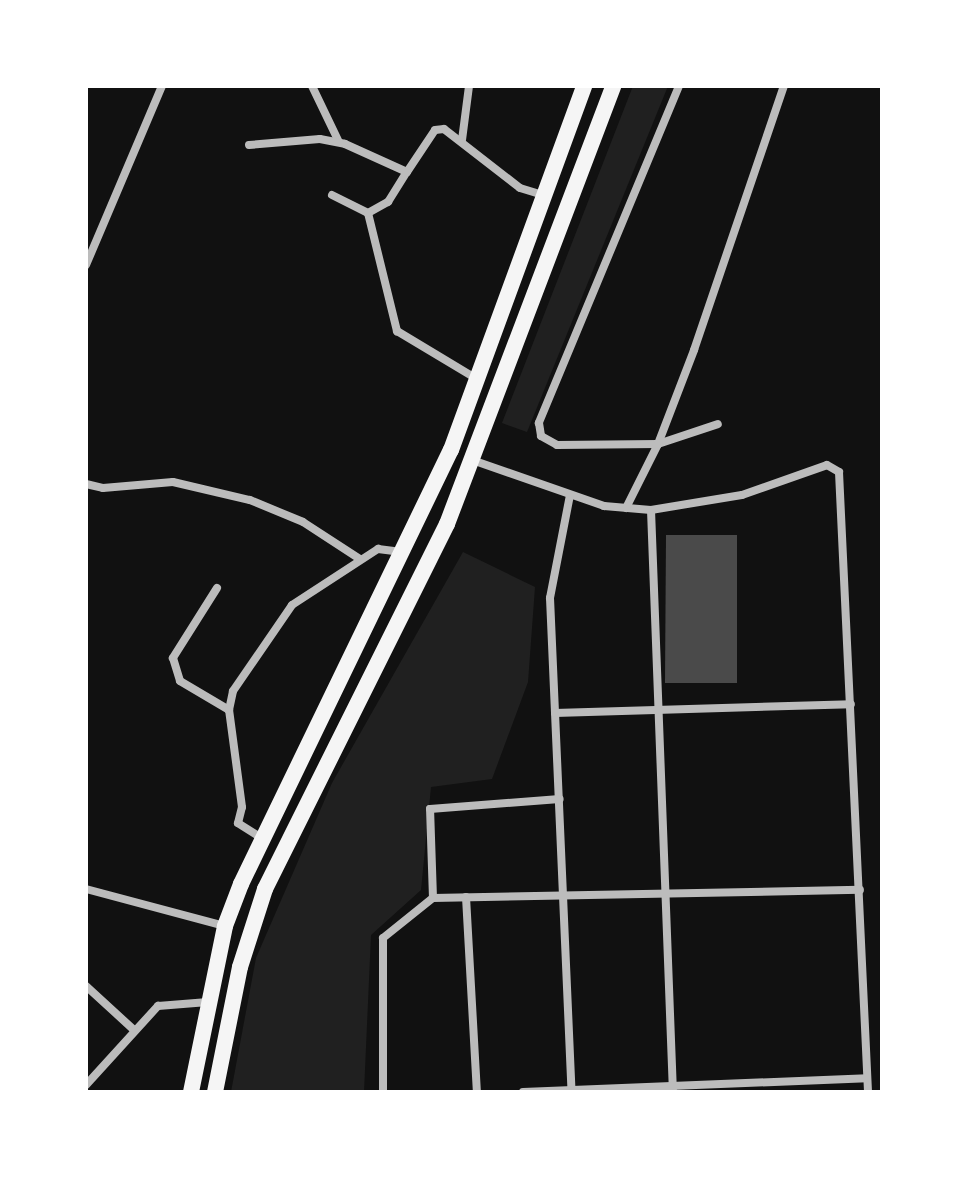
<!DOCTYPE html>
<style>
body{margin:0}
#map{position:relative;width:968px;height:1178px;overflow:hidden;background:#111;font-family:"Sofia Sans Condensed",sans-serif}
div>[style]{position:absolute}
[style*='--x']{left:calc(var(--x)*1px);top:calc(var(--y)*1px);width:calc(var(--w)*1px);rotate:calc(var(--a)*1deg)}
.green>*{inset:0;background:#202020}
.building>*{inset:0;background:#4a4a4a}
.minor>*{height:8px;margin:-4px;padding:0 4px;transform-origin:4px;border-radius:4px;background:#bcbcbc}
.primary>*{height:16px;margin:-8px;padding:0 8px;transform-origin:8px;border-radius:8px;background:#f5f5f5}
span{translate:-50% -50%;white-space:nowrap;text-align:center;line-height:1.15;-webkit-text-stroke:6px #fff;paint-order:stroke}
.frame{position:absolute;inset:0;border:88px solid #fff;pointer-events:none}
</style>
<div id="map">
<div class="green">
<i style="clip-path:polygon(633px 86px,668px 86px,527px 432px,502px 423px)"></i>
<i style="clip-path:polygon(463px 552px,535px 587px,528px 682px,492px 779px,431px 787px,421px 890px,371px 935px,364px 1092px,231px 1092px,256px 958px,332px 783px)"></i>
</div>
<div class="building">
<i style="clip-path:polygon(666px 535px,737px 535px,737px 683px,665px 683px)"></i>
</div>
<div class="minor">
<i style="--x:312;--y:86;--w:62;--a:64.3"></i>
<i style="--x:679;--y:86;--w:365;--a:112.6"></i>
<i style="--x:539;--y:423;--w:13;--a:81"></i>
<i style="--x:541;--y:436;--w:18;--a:29"></i>
<i style="--x:557;--y:445;--w:101;--a:-0.6"></i>
<i style="--x:658;--y:444;--w:63;--a:-18.4"></i>
<i style="--x:462;--y:140;--w:54;--a:-82.6"></i>
<i style="--x:249;--y:145;--w:71;--a:-4.8"></i>
<i style="--x:320;--y:139;--w:25;--a:11"></i>
<i style="--x:345;--y:144;--w:68;--a:24.3"></i>
<i style="--x:407;--y:172;--w:50;--a:-56.3"></i>
<i style="--x:435;--y:130;--w:9;--a:-6"></i>
<i style="--x:444;--y:129;--w:96;--a:37.8"></i>
<i style="--x:520;--y:188;--w:24;--a:17"></i>
<i style="--x:332;--y:195;--w:40;--a:26.6"></i>
<i style="--x:368;--y:213;--w:122;--a:76.2"></i>
<i style="--x:397;--y:331;--w:93;--a:31"></i>
<i style="--x:368;--y:213;--w:23;--a:-29"></i>
<i style="--x:388;--y:202;--w:36;--a:-58"></i>
<i style="--x:86;--y:265;--w:194;--a:-67"></i>
<i style="--x:472;--y:460;--w:140;--a:19.2"></i>
<i style="--x:604;--y:506;--w:47;--a:4.9"></i>
<i style="--x:651;--y:510;--w:92;--a:-9.4"></i>
<i style="--x:742;--y:495;--w:90;--a:-19.4"></i>
<i style="--x:827;--y:465;--w:14;--a:30"></i>
<i style="--x:839;--y:472;--w:621;--a:87.32"></i>
<i style="--x:86;--y:484;--w:17;--a:13"></i>
<i style="--x:103;--y:488;--w:70;--a:-4.9"></i>
<i style="--x:173;--y:482;--w:79;--a:13.2"></i>
<i style="--x:250;--y:500;--w:57;--a:22.5"></i>
<i style="--x:303;--y:522;--w:68;--a:33"></i>
<i style="--x:570;--y:495;--w:105;--a:101"></i>
<i style="--x:550;--y:598;--w:494;--a:87.5"></i>
<i style="--x:626;--y:508;--w:72;--a:-63.4"></i>
<i style="--x:658;--y:444;--w:101;--a:-69"></i>
<i style="--x:694;--y:350;--w:279;--a:-71.2"></i>
<i style="--x:651;--y:510;--w:582;--a:87.84"></i>
<i style="--x:217;--y:588;--w:83;--a:122.2"></i>
<i style="--x:173;--y:658;--w:24;--a:73"></i>
<i style="--x:180;--y:681;--w:57;--a:30.6"></i>
<i style="--x:555;--y:713;--w:296;--a:-1.7"></i>
<i style="--x:260;--y:837;--w:26;--a:-148"></i>
<i style="--x:238;--y:823;--w:16;--a:-76"></i>
<i style="--x:242;--y:807;--w:98;--a:-97.6"></i>
<i style="--x:229;--y:710;--w:19;--a:-78"></i>
<i style="--x:233;--y:691;--w:104;--a:-55.5"></i>
<i style="--x:292;--y:605;--w:103;--a:-33.1"></i>
<i style="--x:378;--y:549;--w:24;--a:7"></i>
<i style="--x:86;--y:889;--w:144;--a:14.9"></i>
<i style="--x:466;--y:897;--w:195;--a:86.8"></i>
<i style="--x:433;--y:898;--w:89;--a:-91.9"></i>
<i style="--x:430;--y:809;--w:130;--a:-4.4"></i>
<i style="--x:86;--y:986;--w:64;--a:42.5"></i>
<i style="--x:86;--y:1085;--w:107;--a:-47.7"></i>
<i style="--x:158;--y:1006;--w:50;--a:-4.6"></i>
<i style="--x:383;--y:1092;--w:154;--a:-90"></i>
<i style="--x:383;--y:938;--w:64;--a:-38.7"></i>
<i style="--x:433;--y:898;--w:427;--a:-1.1"></i>
<i style="--x:523;--y:1092;--w:344;--a:-2.3"></i>
</div>
<div class="primary">
<i style="--x:191;--y:1092;--w:169;--a:-78.4"></i>
<i style="--x:225;--y:926;--w:45;--a:-69.1"></i>
<i style="--x:241;--y:884;--w:482;--a:-64.2"></i>
<i style="--x:451;--y:450;--w:388;--a:-69.9"></i>
<i style="--x:215;--y:1092;--w:127;--a:-78.7"></i>
<i style="--x:240;--y:967;--w:82;--a:-72.2"></i>
<i style="--x:265;--y:889;--w:408;--a:-63.5"></i>
<i style="--x:447;--y:524;--w:468;--a:-69.2"></i>
</div>
<div class="frame"></div>
</div>
